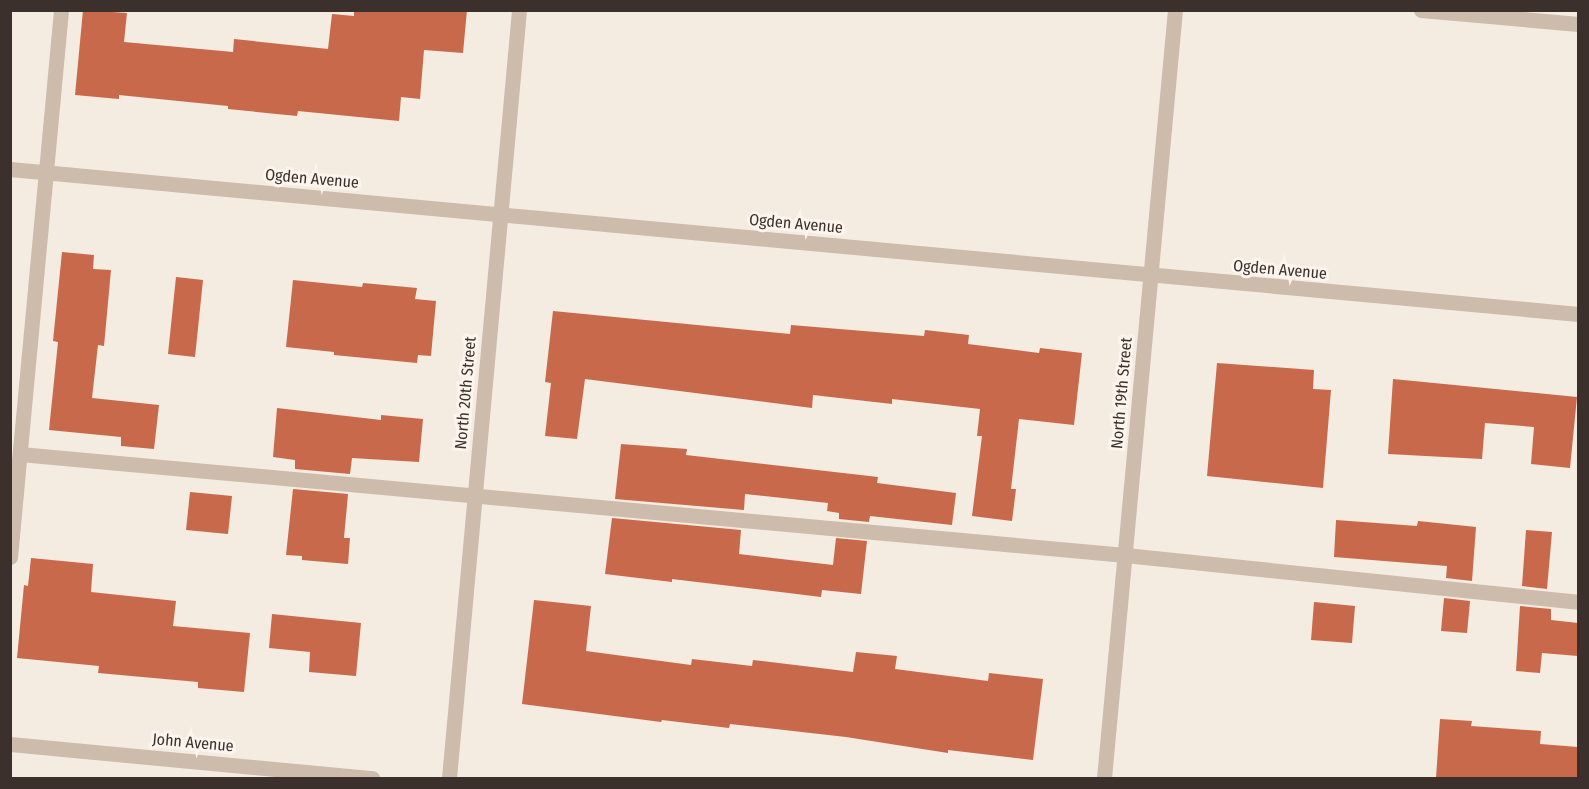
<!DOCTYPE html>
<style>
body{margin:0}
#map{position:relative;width:1589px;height:789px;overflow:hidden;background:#f4ebe1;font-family:"Fira Sans Condensed",sans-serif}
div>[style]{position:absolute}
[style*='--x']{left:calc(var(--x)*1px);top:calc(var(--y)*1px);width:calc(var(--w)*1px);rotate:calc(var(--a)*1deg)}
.building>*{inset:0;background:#c8694b}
.minor>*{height:15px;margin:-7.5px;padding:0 7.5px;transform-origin:7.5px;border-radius:7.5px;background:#cdbbac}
span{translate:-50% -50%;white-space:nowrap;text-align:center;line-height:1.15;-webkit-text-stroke:6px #fbf5ee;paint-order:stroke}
.street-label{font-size:16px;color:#3b302b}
.frame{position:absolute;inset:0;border:12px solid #3b302b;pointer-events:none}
</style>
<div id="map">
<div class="building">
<i style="clip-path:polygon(83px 10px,127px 13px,124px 42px,233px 52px,234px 39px,328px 49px,332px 14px,354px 16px,354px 10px,467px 10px,463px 53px,424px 50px,420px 99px,401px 97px,399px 121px,298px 111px,297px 116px,228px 109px,228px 106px,119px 95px,119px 99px,75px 95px)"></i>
<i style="clip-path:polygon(62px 252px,94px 255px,93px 269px,111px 270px,104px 346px,98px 345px,92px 398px,159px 405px,154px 449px,121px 446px,121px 437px,49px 430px,58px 342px,53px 341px)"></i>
<i style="clip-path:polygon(176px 277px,203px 280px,195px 357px,168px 354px)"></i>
<i style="clip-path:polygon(293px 280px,362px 287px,363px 283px,417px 288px,415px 299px,436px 301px,431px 356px,418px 355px,417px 363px,334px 355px,334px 352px,286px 347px)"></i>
<i style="clip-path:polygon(553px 311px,790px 334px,791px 325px,924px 336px,925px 330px,969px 335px,968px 344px,1039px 353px,1040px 348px,1082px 353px,1074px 425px,1019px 419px,1011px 489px,1016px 489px,1012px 521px,972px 516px,982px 436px,977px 436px,980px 409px,892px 399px,892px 404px,813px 395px,812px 408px,585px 379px,577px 439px,545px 436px,551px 383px,545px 382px)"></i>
<i style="clip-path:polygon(1217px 363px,1314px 370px,1313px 389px,1331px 390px,1323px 488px,1207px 476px)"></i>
<i style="clip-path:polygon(1393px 379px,1577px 397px,1570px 468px,1531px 464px,1534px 427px,1485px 423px,1482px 459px,1388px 454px)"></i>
<i style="clip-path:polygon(277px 408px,381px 420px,381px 415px,423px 419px,419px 462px,352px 458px,350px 474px,295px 469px,295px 460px,273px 457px)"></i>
<i style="clip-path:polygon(621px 444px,687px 449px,686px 455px,878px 477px,877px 483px,956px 493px,952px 525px,870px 516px,869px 522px,839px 519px,839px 513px,827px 511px,828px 503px,745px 494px,744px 510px,615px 499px)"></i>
<i style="clip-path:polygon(293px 489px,348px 494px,344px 538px,350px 538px,348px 564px,302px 560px,302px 556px,286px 555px)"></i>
<i style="clip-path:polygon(190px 492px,232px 496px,228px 534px,186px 530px)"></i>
<i style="clip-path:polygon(612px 518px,741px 530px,739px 554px,833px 565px,836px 538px,867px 541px,861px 594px,822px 590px,821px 597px,672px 579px,672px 582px,605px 574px)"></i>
<i style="clip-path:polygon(1336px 520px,1417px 526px,1418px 521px,1476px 527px,1472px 581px,1446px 578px,1447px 566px,1334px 557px)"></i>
<i style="clip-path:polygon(1526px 530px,1552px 532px,1547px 589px,1522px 586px)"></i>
<i style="clip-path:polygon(31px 558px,93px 564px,91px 592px,176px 601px,173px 626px,250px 633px,244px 692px,198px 688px,198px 682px,98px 673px,99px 666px,17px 658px,24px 585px,28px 586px)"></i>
<i style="clip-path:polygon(1444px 598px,1470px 601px,1467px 633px,1441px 631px)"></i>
<i style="clip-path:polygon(534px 600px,591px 606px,586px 651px,691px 665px,692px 659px,752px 666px,753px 660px,853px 672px,856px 652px,897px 656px,895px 669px,988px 681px,989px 673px,1043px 679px,1033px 760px,948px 750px,948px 753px,846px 737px,730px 724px,729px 728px,662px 720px,661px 722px,522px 704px)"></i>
<i style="clip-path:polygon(1314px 602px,1355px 606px,1352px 643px,1311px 640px)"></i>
<i style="clip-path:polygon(1520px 606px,1551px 609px,1551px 620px,1578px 623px,1578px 656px,1542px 653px,1540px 673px,1516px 671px)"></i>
<i style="clip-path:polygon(272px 614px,361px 623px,356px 676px,309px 672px,310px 652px,269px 648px)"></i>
<i style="clip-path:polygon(1440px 719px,1472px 721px,1471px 726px,1541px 731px,1540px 744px,1578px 747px,1578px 778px,1436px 778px)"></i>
</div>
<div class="minor">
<i style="--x:1421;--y:10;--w:158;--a:5.1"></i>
<i style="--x:10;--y:169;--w:1575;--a:5.28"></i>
<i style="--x:20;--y:454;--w:1110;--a:5.22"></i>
<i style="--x:1125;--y:555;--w:455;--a:5.9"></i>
<i style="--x:10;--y:557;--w:549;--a:-84.67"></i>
<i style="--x:10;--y:744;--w:364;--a:5.4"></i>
<i style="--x:449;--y:778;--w:771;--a:-84.79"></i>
<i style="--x:1104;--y:778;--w:771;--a:-84.72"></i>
</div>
<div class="street-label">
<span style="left:312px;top:179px;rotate:5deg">Ogden Avenue</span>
<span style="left:796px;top:224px;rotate:5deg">Ogden Avenue</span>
<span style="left:1280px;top:270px;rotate:5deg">Ogden Avenue</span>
<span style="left:466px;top:393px;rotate:-85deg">North 20th Street</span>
<span style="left:1122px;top:393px;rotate:-85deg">North 19th Street</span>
<span style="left:193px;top:743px;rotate:5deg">John Avenue</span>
</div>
<div class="frame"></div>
</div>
